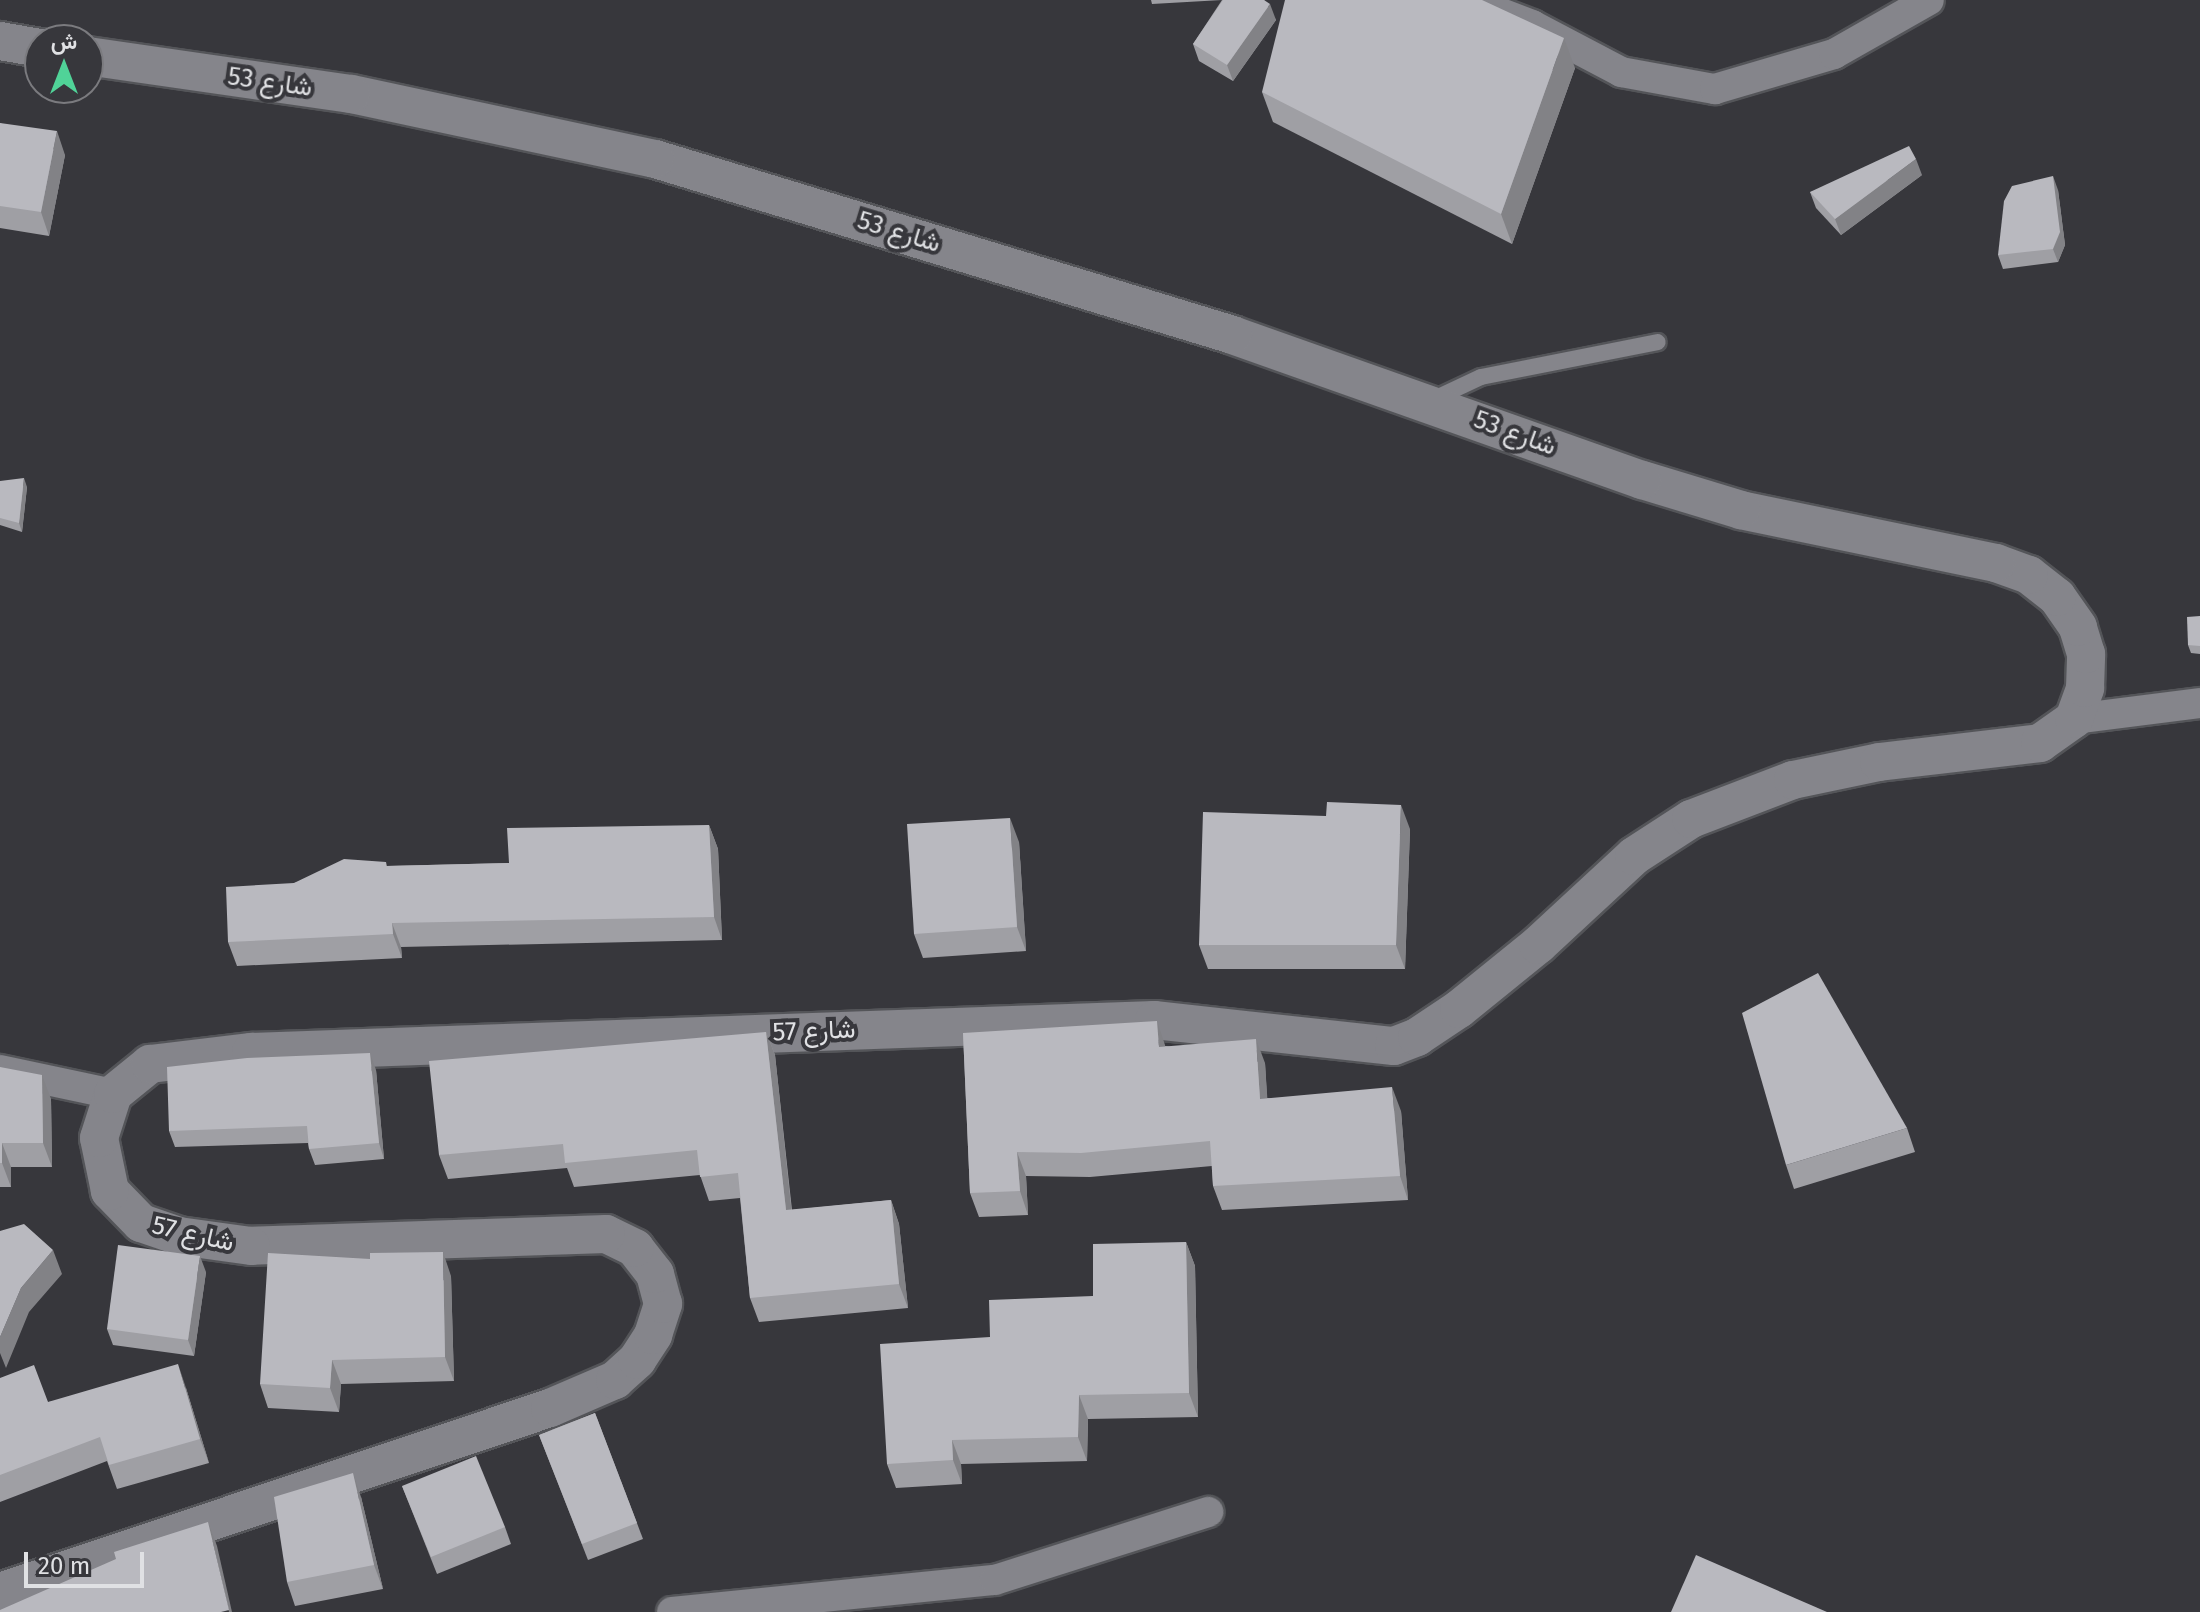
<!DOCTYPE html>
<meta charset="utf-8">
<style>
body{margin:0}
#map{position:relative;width:2200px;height:1612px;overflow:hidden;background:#37373c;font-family:"Fira Sans",Vazirmatn,sans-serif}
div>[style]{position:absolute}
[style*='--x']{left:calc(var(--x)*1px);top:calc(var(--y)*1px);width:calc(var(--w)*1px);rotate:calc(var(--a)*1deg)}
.roads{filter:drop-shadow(2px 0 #545559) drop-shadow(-2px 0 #545559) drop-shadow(0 2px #545559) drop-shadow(0 -2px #545559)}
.service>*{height:16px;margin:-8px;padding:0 8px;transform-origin:8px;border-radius:8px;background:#85858b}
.minor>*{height:30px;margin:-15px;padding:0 15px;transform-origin:15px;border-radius:15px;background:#85858b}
.tertiary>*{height:38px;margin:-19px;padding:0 19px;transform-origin:19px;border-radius:19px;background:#85858b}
.wall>*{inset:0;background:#9f9fa4}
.shaded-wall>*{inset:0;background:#828286}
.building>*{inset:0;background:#b9b9bf}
span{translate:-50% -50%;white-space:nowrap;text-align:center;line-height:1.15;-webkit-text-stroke:8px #37373c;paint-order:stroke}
.street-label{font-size:26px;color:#e0e1e4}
.north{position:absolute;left:24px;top:24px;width:80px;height:80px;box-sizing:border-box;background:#37373c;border:2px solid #7b7b7f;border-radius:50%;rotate:0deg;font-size:22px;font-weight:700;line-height:32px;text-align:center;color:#e0e1e4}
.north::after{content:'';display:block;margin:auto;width:28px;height:36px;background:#50d398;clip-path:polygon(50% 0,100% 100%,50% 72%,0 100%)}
.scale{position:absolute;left:24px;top:1552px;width:120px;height:36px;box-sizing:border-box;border:4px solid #e0e1e4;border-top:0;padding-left:10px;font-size:24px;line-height:28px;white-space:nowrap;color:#e0e1e4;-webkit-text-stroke:6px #37373c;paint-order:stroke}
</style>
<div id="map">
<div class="roads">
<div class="service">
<i style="--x:1432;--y:400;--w:54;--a:-25.1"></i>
<i style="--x:1481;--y:377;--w:180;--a:-11.2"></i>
</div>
<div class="minor">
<i style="--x:1467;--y:0;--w:70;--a:21"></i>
<i style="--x:1532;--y:25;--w:101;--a:27.8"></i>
<i style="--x:1621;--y:72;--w:96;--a:10.3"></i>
<i style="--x:1715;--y:89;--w:124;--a:-16.4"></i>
<i style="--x:1834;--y:54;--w:109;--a:-29.6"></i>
<i style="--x:2074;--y:719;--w:127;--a:-7.2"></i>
<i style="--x:0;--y:1070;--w:116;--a:12"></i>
<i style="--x:672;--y:1612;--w:325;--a:-5.7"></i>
<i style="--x:995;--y:1580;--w:224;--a:-17.7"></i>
</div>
<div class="tertiary">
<i style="--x:0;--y:41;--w:41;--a:9.9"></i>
<i style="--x:0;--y:1592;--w:580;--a:-18.5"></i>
<i style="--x:550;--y:1408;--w:71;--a:-23.3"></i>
<i style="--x:615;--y:1380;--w:30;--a:-42"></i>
<i style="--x:637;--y:1360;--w:30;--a:-57"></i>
<i style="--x:653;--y:1335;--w:33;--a:-72"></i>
<i style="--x:663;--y:1304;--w:31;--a:-105"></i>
<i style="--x:655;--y:1274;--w:33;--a:-128"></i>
<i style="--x:635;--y:1248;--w:32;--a:-154"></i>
<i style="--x:606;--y:1234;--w:355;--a:178.1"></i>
<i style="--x:251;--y:1246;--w:73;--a:-172.1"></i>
<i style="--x:179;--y:1236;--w:40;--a:-161.1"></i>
<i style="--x:141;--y:1223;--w:45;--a:-134.1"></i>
<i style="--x:110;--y:1191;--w:54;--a:-101.7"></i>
<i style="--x:99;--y:1138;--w:46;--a:-72.3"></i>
<i style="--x:113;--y:1094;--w:48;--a:-39"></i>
<i style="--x:150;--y:1064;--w:102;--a:-6.8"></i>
<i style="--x:251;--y:1052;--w:904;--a:-2.03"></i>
<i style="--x:1154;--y:1020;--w:241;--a:6.2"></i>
<i style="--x:1394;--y:1046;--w:25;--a:-21"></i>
<i style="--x:1417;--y:1037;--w:50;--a:-33.7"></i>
<i style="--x:1459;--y:1009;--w:102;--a:-39"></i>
<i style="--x:1538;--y:945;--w:131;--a:-42.8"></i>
<i style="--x:1634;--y:856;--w:68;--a:-33"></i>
<i style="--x:1691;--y:819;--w:109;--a:-20.9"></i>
<i style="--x:1793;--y:780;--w:88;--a:-11.8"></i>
<i style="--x:1879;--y:762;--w:162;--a:-6.7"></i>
<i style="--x:2040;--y:743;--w:42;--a:-35.2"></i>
<i style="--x:2074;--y:719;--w:33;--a:-70"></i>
<i style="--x:2085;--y:688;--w:34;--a:-88"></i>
<i style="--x:2086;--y:654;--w:28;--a:-107"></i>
<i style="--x:2078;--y:627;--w:37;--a:-125"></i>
<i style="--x:2057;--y:597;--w:36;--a:-142"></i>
<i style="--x:2029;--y:575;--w:35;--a:-160"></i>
<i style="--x:1996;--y:563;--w:260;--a:-168.3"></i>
<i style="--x:1741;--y:510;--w:103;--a:-163.1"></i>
<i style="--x:1642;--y:480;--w:434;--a:-160.5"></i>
<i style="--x:1233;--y:335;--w:604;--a:-163.06"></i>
<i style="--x:655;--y:159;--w:311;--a:-167.9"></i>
<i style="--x:351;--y:94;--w:266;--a:-171.8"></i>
</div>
</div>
<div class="wall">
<i style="clip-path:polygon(1151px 0,1264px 0,1276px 20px,1233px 81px,1199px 61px,1193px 44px,1222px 0,1152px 4px)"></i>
<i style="clip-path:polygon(1575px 68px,1512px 244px,1273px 122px,1262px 92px)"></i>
<i style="clip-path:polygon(0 123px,65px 155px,49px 236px,0 228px)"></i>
<i style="clip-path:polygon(1922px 175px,1841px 235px,1816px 208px,1810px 192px)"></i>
<i style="clip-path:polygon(2058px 190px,2065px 245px,2058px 262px,2003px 269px,1998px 255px)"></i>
<i style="clip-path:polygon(0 481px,27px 487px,22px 532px,0 525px)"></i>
<i style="clip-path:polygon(2200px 616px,2200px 654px,2191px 653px,2188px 645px)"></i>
<i style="clip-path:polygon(709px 825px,718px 849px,722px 940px,401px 947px,402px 958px,237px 966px,228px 942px,294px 883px,386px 862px,387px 866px,509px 863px)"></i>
<i style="clip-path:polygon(1410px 829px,1405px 969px,1208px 969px,1199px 945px)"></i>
<i style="clip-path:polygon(1019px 842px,1026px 951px,923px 958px,914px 934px)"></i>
<i style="clip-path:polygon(766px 1032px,775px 1055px,792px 1210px,891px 1200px,899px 1224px,908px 1308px,759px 1322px,750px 1298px,740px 1198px,709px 1201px,700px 1175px,574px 1187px,567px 1168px,448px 1179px,439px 1155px)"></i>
<i style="clip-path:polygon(963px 1033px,1166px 1046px,1265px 1063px,1267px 1098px,1401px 1111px,1408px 1200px,1222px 1210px,1213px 1186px,1212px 1166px,1090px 1177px,1026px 1176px,1028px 1215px,979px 1217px,970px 1193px)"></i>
<i style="clip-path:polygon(0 1067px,51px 1099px,52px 1167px,11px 1167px,11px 1187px,0 1187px)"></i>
<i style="clip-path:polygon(376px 1070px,384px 1159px,315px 1165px,309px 1149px,308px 1143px,175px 1147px,169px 1131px)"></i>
<i style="clip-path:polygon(1907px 1128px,1915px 1152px,1794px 1189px,1786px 1165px)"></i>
<i style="clip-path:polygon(1186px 1242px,1195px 1266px,1198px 1417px,1088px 1419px,1087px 1461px,961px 1464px,962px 1484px,896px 1488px,887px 1464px,990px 1337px,1093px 1296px)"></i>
<i style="clip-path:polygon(206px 1272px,194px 1356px,113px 1345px,107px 1329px)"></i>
<i style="clip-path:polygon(451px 1276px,454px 1381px,341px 1384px,339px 1412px,268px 1408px,260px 1384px)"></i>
<i style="clip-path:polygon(0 1378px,48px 1402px,186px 1388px,209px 1463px,117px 1489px,107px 1461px,0 1502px)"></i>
<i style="clip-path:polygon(595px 1413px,643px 1539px,588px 1560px,539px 1435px)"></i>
<i style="clip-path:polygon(402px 1486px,505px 1527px,511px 1544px,437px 1574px)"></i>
<i style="clip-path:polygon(361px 1497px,383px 1589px,295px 1606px,287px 1582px)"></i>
</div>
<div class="shaded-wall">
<i style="clip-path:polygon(1270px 4px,1276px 20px,1233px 81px,1227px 65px)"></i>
<i style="clip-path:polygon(1564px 38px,1575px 68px,1512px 244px,1501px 214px)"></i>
<i style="clip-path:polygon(57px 131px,65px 155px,49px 236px,41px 212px)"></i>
<i style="clip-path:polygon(1916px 159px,1922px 175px,1841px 235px,1835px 219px)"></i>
<i style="clip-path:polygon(2053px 176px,2058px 190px,2065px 245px,2058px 262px,2053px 249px)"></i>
<i style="clip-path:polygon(24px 478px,27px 487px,22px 532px,19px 523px)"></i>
<i style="clip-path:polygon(1401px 805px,1410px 829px,1405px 969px,1396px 945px)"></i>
<i style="clip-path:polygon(1010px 818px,1019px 842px,1026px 951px,1017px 927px)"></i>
<i style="clip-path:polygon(709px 825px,718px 849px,722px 940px,714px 917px)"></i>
<i style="clip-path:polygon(392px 923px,401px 947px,402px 958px,393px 934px)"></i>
<i style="clip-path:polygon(1157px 1021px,1165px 1045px,1168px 1071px,1159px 1047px)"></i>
<i style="clip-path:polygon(766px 1032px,775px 1055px,794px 1234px,786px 1210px)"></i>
<i style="clip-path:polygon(1256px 1039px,1265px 1063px,1269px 1123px,1260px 1099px)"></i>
<i style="clip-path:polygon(370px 1053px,376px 1070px,384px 1159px,379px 1143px)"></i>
<i style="clip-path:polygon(42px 1075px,51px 1099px,52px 1167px,43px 1143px)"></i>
<i style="clip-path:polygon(1392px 1087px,1401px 1111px,1408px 1200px,1400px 1176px)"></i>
<i style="clip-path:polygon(2px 1143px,11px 1167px,11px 1187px,2px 1163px)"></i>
<i style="clip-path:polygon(1017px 1152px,1026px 1176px,1028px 1215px,1020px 1191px)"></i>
<i style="clip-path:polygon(891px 1200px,899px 1224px,908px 1308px,899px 1284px)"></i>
<i style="clip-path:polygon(1186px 1242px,1195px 1266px,1198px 1417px,1189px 1393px)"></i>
<i style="clip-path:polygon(53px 1250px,62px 1274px,29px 1312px,6px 1368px,0 1353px,0 1337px,21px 1288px)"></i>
<i style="clip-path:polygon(443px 1252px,451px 1276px,454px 1381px,445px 1357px)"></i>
<i style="clip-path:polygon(200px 1256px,206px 1272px,194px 1356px,188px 1340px)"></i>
<i style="clip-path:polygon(332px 1360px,341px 1384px,339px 1412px,330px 1388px)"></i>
<i style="clip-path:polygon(178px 1364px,186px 1388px,209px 1463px,200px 1439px)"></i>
<i style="clip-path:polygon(1079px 1395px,1088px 1419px,1087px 1461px,1078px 1437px)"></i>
<i style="clip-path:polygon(952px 1440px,961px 1464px,962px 1484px,953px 1460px)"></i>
<i style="clip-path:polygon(353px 1473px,361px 1497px,383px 1589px,374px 1565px)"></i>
<i style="clip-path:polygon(208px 1522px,217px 1546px,232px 1612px,229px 1612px)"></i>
</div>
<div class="building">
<i style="clip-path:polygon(1223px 0,1264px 0,1270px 4px,1227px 65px,1193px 44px)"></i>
<i style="clip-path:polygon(1285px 0,1482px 0,1564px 38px,1501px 214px,1262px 92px)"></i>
<i style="clip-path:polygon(0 123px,57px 131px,41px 212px,0 206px)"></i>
<i style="clip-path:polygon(1909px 146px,1916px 159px,1835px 219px,1810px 192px)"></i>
<i style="clip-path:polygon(2053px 176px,2060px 232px,2053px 249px,1998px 255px,2004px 201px,2012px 186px)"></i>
<i style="clip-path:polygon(24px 478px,19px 523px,0 518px,0 481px)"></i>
<i style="clip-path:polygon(2200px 616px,2200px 646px,2188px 645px,2187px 617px)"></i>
<i style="clip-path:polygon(1327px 802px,1401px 805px,1396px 945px,1199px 945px,1203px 812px,1326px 816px)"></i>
<i style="clip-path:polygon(1010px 818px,1017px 927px,914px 934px,907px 824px)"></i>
<i style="clip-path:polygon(709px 825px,714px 917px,392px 923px,393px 934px,228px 942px,226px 887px,294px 883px,344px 859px,386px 862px,386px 866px,509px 863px,507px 828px)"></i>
<i style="clip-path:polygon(1818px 973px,1907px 1128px,1786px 1165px,1742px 1013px)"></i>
<i style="clip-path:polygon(1157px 1021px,1159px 1047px,1256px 1039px,1260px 1099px,1392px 1087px,1400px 1176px,1213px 1186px,1210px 1141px,1081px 1153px,1017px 1152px,1020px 1191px,970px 1193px,963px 1033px)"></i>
<i style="clip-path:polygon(766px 1032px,786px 1210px,891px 1200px,899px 1284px,750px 1298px,738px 1173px,700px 1177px,697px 1150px,565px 1163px,563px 1144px,439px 1155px,429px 1061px)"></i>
<i style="clip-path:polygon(370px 1053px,379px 1143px,309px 1149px,307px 1126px,169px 1131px,167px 1067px,247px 1058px)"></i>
<i style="clip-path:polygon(0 1067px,42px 1075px,43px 1143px,2px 1143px,2px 1163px,0 1163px)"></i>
<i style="clip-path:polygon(24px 1224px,53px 1250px,21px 1288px,0 1337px,0 1231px)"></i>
<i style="clip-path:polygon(1186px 1242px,1189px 1393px,1079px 1395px,1078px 1437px,952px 1440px,953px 1460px,887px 1464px,880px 1344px,990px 1337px,989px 1300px,1093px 1296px,1093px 1244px)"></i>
<i style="clip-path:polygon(118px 1245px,200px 1256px,188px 1340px,107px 1329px)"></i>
<i style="clip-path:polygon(443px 1252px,445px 1357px,332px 1360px,330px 1388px,260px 1384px,268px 1253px,370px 1259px,370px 1253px)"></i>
<i style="clip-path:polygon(178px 1364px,200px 1439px,109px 1465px,100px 1437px,0 1475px,0 1378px,34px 1365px,48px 1402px)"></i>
<i style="clip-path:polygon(595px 1413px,637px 1523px,582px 1544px,539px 1435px)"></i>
<i style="clip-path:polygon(476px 1456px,505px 1527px,431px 1557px,402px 1486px)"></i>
<i style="clip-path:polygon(353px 1473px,374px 1565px,287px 1582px,274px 1497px)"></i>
<i style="clip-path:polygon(208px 1522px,229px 1610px,221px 1612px,0 1612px,0 1610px,116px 1559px,114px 1552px)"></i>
<i style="clip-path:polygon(1696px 1555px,1827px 1612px,1671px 1612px)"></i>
</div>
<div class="street-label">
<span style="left:270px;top:82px;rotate:8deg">شارع 53</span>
<span style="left:899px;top:232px;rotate:17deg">شارع 53</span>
<span style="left:1515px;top:433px;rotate:20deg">شارع 53</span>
<span style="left:814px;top:1031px;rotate:-2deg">شارع 57</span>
<span style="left:193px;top:1234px;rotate:13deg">شارع 57</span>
</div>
<div class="north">ش</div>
<div class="scale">20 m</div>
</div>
